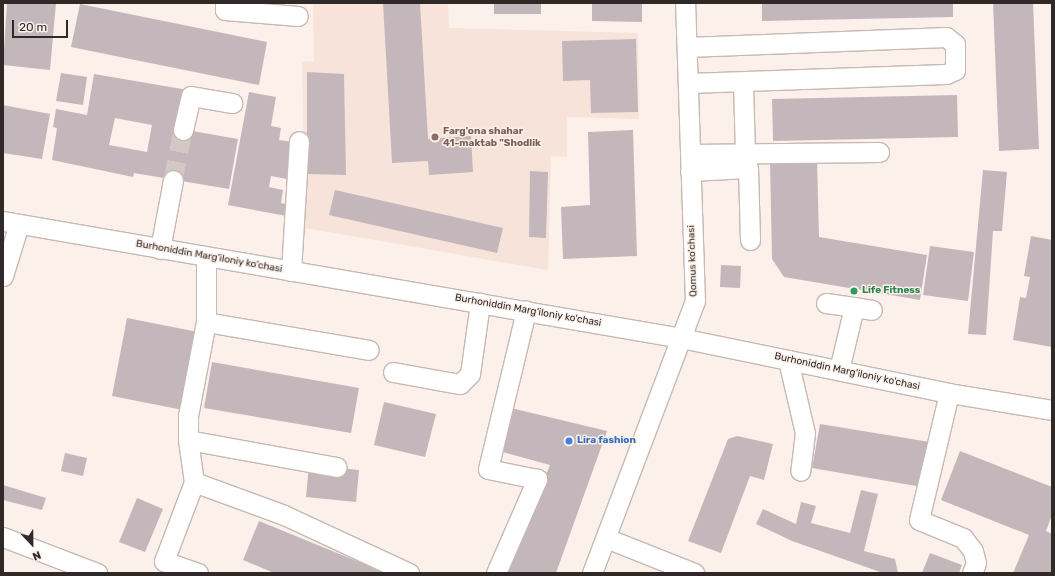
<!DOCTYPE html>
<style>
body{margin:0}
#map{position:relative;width:1055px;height:576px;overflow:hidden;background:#fcf0ea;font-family:Rubik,sans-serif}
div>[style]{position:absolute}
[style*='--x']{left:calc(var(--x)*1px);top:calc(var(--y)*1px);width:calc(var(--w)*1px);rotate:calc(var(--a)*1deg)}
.built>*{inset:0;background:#f7e3da}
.building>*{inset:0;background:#c4b7bc}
.minor-tunnel>*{height:19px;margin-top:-9.5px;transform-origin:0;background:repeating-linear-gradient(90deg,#d3c8c3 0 19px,transparent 0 29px)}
.roads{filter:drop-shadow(1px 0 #c5b9b4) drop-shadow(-1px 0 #c5b9b4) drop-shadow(0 1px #c5b9b4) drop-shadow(0 -1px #c5b9b4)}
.minor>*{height:19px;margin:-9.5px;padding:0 9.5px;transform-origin:9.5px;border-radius:9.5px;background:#fff}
.dots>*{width:11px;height:11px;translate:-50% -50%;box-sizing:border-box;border:2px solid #fcf0ea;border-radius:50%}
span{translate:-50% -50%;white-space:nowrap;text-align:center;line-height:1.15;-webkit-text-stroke:3px #fcf0ea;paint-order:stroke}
.education-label{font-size:10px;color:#785e54;font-weight:700}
.left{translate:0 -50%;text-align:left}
.street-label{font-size:10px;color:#2f2a28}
.leisure-label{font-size:10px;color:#27864d;font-weight:700}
.shop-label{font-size:10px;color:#366cbe;font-weight:700}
.frame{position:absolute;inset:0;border:4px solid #2f2a28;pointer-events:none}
.north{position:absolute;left:12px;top:524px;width:40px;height:40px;-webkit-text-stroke:3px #fcf0ea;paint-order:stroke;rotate:158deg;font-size:11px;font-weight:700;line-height:16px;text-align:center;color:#2f2a28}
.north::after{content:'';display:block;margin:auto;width:14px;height:18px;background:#2f2a28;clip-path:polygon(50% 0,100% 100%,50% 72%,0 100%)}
.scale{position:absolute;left:12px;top:20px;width:56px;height:18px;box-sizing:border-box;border:2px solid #2f2a28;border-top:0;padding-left:5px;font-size:12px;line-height:14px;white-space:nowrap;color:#2f2a28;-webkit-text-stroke:3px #fcf0ea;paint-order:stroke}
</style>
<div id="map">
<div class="built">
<i style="clip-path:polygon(313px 3px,448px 3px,449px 28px,638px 33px,639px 119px,567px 117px,567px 157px,551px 156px,548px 270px,305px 228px,302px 62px,314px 61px)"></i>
</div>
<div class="building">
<i style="clip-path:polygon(7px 3px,56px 3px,50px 70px,3px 65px)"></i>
<i style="clip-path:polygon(383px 3px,420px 3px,428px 139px,471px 136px,473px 172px,429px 175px,428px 161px,392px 163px)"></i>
<i style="clip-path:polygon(494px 3px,541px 3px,541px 14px,494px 14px)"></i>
<i style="clip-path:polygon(592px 3px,642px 3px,642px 22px,592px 21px)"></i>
<i style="clip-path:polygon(762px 3px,953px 3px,953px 17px,762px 21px)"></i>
<i style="clip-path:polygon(993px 3px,1033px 3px,1039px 149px,999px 151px)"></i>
<i style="clip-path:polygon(80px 4px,267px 42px,259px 85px,71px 47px)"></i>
<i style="clip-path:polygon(636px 39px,638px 112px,591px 113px,590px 80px,563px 81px,562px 41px)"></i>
<i style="clip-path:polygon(307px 72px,344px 74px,346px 175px,307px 174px)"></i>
<i style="clip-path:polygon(61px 73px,87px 77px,83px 105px,56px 101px)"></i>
<i style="clip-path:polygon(evenodd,94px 74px,188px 90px,181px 129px,238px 139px,229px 189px,134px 173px,133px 177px,52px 160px,57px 128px,53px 127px,56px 109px,87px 115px,94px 74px,115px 118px,152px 125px,147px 152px,109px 145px,115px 118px)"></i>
<i style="clip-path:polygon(249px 92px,276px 97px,271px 126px,281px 128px,279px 140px,294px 142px,287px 179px,271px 176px,269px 187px,283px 190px,281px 203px,294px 206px,292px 217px,228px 205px)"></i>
<i style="clip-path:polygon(957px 95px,958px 137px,773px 141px,772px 99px)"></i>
<i style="clip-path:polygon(3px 105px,50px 114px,42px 159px,3px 153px)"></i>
<i style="clip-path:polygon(633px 130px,637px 256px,563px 259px,561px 207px,590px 205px,588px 132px)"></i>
<i style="clip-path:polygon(817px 160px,819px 237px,927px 255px,920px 300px,784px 277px,772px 259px,770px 161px)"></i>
<i style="clip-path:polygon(983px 170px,1007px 172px,1002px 231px,993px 231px,986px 335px,968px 334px)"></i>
<i style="clip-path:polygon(530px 171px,548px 172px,546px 238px,529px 237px)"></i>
<i style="clip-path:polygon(335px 190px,503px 228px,497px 253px,329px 215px)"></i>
<i style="clip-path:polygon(1031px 236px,1052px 240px,1052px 347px,1013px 340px,1020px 297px,1026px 298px,1030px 277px,1024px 276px)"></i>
<i style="clip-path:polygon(930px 246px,974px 252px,968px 301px,923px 295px)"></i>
<i style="clip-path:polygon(721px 265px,741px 266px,740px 288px,720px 287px)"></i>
<i style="clip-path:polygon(127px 318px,203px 333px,188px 411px,112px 396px)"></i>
<i style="clip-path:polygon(212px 362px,359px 388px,351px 433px,204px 408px)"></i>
<i style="clip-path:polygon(384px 402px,436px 414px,425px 457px,374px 445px)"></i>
<i style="clip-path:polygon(511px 408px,607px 431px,556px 573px,506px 573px,550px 465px,503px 452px)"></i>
<i style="clip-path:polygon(820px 424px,930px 442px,922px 487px,812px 468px)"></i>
<i style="clip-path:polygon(737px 436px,773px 444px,764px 480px,750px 476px,721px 553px,688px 541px,728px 439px)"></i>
<i style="clip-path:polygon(960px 451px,1052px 487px,1052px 515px,1046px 531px,1052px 534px,1052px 573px,1013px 573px,1029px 535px,941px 500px)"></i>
<i style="clip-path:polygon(65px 453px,87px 458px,83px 476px,61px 471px)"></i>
<i style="clip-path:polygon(309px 465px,359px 470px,356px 502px,306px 497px)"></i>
<i style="clip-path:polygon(3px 485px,46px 498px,42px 510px,3px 500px)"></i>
<i style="clip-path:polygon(861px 490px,878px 494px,864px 551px,895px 559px,898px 573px,883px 573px,792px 541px,756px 524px,763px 509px,796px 524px,801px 502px,816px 506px,811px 523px,850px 533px)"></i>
<i style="clip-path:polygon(137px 498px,163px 509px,145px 552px,119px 542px)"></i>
<i style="clip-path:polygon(259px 521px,386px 573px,274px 573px,243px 560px)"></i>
<i style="clip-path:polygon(930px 553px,962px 565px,959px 573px,922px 573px)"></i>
</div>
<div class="minor-tunnel">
<i style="--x:173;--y:180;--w:51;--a:-78.7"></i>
</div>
<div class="roads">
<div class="minor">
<i style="--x:225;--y:3;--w:7;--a:90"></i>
<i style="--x:225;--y:10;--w:73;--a:4.7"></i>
<i style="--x:687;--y:47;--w:259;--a:-2.2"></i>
<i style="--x:946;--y:37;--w:11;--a:38"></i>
<i style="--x:955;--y:44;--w:26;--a:90"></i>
<i style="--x:955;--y:70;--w:10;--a:156"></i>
<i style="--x:946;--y:74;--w:258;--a:178"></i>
<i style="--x:743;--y:82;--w:73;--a:88.4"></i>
<i style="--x:183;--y:130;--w:35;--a:-77"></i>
<i style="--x:191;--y:96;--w:42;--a:9.7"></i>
<i style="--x:690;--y:154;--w:189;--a:-0.6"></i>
<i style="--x:690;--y:171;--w:58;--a:-3"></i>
<i style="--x:748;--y:168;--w:72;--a:88.4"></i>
<i style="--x:3;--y:221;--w:688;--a:9.79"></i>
<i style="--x:681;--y:338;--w:274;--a:11.6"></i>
<i style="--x:949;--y:393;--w:104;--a:9.4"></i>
<i style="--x:160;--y:249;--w:70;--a:-79.3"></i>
<i style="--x:291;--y:271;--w:130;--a:-86.5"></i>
<i style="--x:3;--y:276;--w:54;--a:-72.9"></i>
<i style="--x:826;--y:303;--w:28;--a:8"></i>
<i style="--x:854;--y:307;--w:65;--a:103.4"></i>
<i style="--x:854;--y:307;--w:18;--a:9"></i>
<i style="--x:206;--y:322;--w:165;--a:9.7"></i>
<i style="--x:788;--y:360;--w:75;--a:76.9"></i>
<i style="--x:805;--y:433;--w:38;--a:97"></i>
<i style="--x:393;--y:372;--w:68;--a:10.2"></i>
<i style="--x:460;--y:384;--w:14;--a:-45"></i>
<i style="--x:470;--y:374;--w:72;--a:-82"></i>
<i style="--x:949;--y:393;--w:130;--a:103.3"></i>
<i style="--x:919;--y:520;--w:48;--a:22.2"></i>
<i style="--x:963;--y:538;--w:16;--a:52"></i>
<i style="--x:973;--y:551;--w:12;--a:76"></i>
<i style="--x:976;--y:563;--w:11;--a:112"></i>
<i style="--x:188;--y:440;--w:151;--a:10.3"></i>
<i style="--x:194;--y:482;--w:96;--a:20.1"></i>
<i style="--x:284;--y:515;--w:138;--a:24.9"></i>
<i style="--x:3;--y:537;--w:101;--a:21"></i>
<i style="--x:606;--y:538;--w:95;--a:21.7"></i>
<i style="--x:198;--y:573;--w:36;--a:-161"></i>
<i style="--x:164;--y:561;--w:85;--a:-69.2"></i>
<i style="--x:194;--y:482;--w:42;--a:-98.1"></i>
<i style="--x:188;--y:440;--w:24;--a:-90"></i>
<i style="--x:188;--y:416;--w:96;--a:-79.2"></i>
<i style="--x:206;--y:322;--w:65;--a:-90"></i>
<i style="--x:496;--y:573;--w:103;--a:-66.4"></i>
<i style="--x:537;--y:479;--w:50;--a:-168.5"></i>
<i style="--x:488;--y:469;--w:163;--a:-76.5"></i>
<i style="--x:592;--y:573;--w:291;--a:-69.3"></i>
<i style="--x:695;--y:301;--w:298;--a:-91.9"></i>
</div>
</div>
<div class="dots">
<i style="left:435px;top:137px;background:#8d6e63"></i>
<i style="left:854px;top:291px;background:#2e9e5b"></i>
<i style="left:569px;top:441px;background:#3f7fe0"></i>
</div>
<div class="education-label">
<span class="left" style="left:443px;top:137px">Farg'ona shahar<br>41-maktab "Shodlik</span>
</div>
<div class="street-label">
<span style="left:209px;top:257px;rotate:10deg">Burhoniddin Marg'iloniy ko'chasi</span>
<span style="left:693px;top:261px;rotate:-92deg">Qomus ko'chasi</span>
<span style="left:528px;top:311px;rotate:10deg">Burhoniddin Marg'iloniy ko'chasi</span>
<span style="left:847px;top:372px;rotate:12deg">Burhoniddin Marg'iloniy ko'chasi</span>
</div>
<div class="leisure-label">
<span class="left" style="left:862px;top:291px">Life Fitness</span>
</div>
<div class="shop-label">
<span class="left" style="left:577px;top:441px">Lira fashion</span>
</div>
<div class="frame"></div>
<div class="north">N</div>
<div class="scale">20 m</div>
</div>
